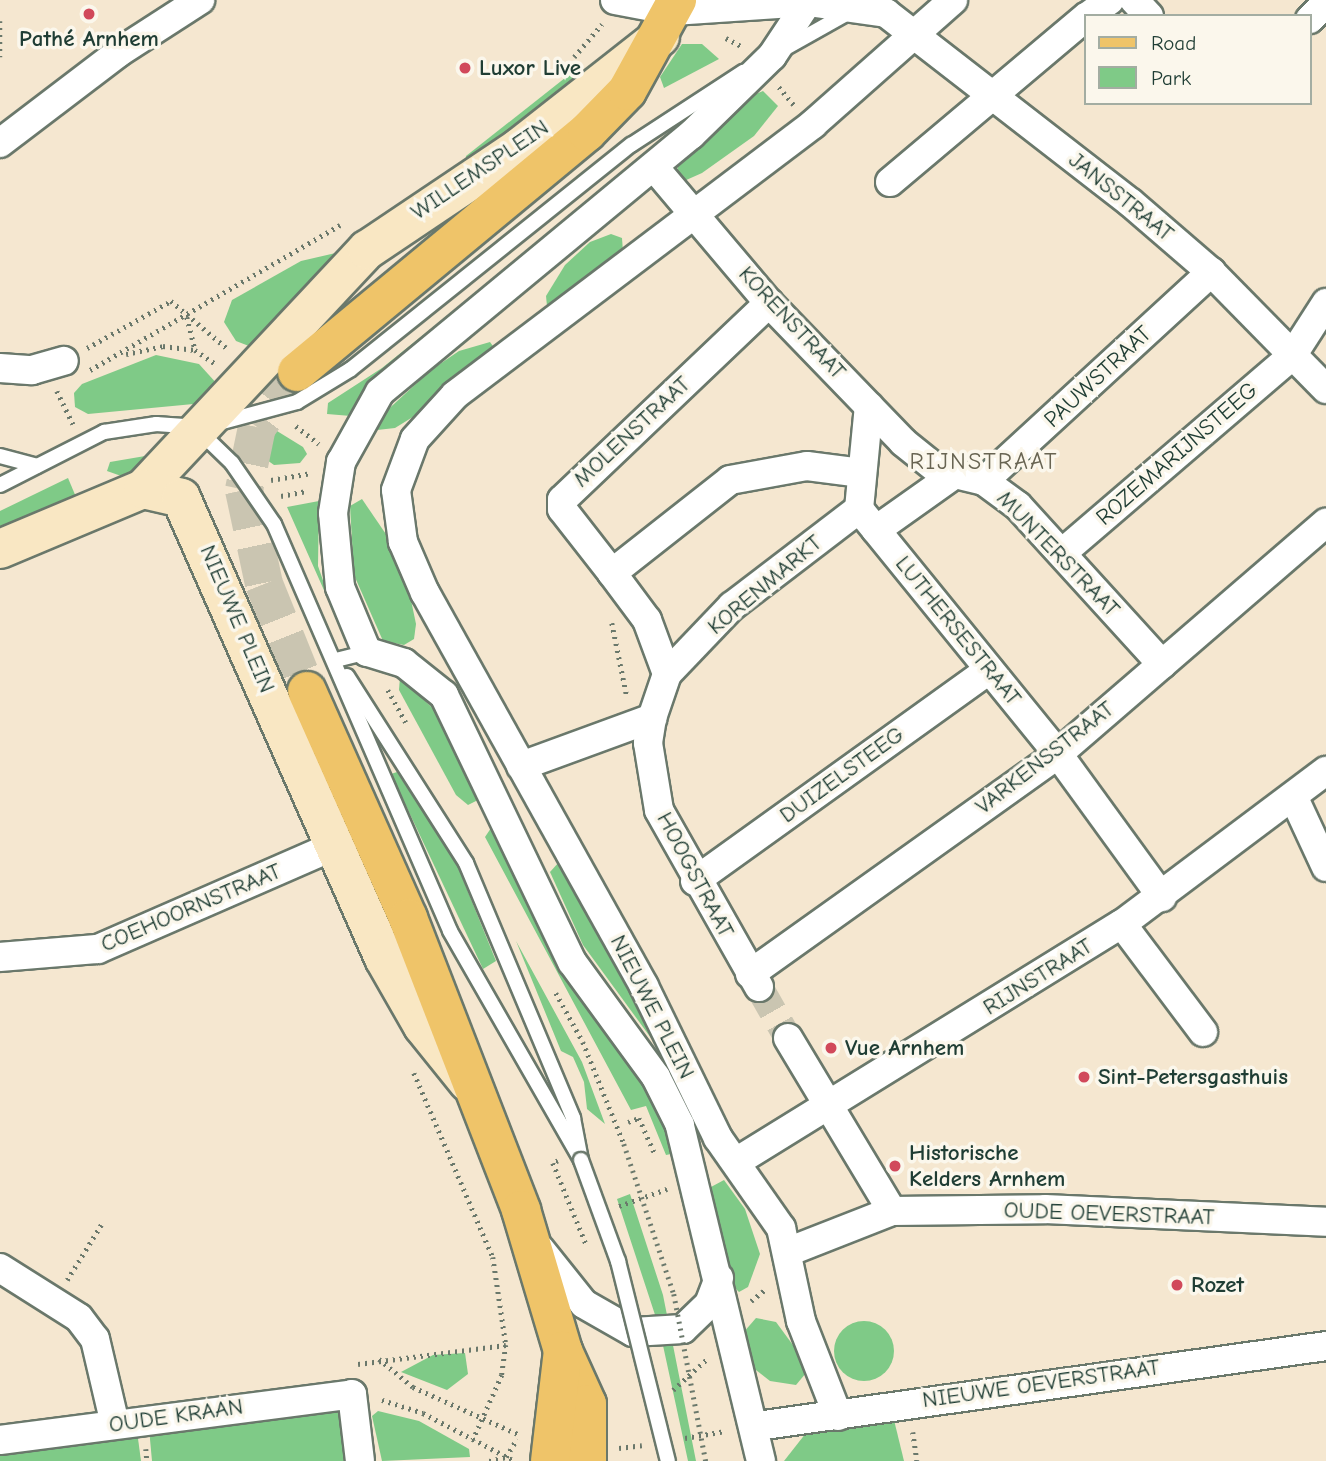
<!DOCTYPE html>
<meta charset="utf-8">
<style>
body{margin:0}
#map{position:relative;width:1326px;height:1461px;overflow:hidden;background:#f5e7d0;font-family:"Comic Neue",sans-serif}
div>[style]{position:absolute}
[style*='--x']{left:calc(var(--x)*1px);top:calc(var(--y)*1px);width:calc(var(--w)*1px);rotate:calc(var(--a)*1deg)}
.green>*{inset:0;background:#7fca87}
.round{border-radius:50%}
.street-tunnel>*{height:28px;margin-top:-14px;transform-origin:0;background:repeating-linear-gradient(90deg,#cac5b1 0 28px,transparent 0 42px)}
.primary-tunnel>*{height:38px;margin-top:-19px;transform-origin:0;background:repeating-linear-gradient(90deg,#cac5b1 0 38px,transparent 0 57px)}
.path>*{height:4.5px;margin-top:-2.25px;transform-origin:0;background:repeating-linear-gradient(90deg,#6a786b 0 2px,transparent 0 7px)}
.roads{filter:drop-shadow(2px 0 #6a786b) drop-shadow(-2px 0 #6a786b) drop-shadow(0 2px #6a786b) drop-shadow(0 -2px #6a786b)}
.lane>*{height:14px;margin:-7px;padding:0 7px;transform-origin:7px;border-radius:7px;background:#fff}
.street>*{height:28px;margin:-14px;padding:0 14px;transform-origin:14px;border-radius:14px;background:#fff}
.secondary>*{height:38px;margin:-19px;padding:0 19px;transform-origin:19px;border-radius:19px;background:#f9e7c3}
.primary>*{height:38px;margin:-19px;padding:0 19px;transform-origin:19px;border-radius:19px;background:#efc469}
.path-bridge>*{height:4.5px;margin-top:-2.25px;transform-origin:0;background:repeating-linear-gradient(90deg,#6a786b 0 2px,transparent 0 7px)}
.bridges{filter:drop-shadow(2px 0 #6a786b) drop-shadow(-2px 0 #6a786b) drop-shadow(0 2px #6a786b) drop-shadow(0 -2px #6a786b)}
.lane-bridge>*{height:14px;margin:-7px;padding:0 7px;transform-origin:7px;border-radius:7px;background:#fff}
.dots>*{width:19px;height:19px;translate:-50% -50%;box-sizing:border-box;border:4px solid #fbf7ec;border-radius:50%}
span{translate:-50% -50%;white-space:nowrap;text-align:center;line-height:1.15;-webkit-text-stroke:7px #fbf7ec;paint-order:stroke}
.poi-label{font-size:23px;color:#1f3d34;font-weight:700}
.left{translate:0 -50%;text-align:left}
.street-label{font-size:23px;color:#1f3d34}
.neighbourhood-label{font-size:24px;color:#686452;letter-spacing:2px}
.legend{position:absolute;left:1084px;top:14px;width:228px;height:91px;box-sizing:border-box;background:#fbf7ec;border:2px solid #a3ada2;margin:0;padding:9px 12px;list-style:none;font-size:21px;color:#1f3d34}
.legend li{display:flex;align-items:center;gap:14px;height:35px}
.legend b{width:35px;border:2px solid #a3ada2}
</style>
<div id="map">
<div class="green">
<i style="clip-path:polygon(682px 44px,702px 44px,719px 59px,664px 88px,660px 77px)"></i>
<i style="clip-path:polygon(570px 74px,579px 81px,465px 164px,466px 156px)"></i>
<i style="clip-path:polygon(763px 91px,778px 106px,754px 136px,702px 173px,684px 181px,675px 177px,679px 163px,746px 98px)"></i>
<i style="clip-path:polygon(616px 180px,351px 416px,327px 414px,328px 403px,382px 368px)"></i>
<i style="clip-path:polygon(611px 234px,622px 238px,623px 252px,547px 306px,546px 296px,565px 265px,590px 242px)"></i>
<i style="clip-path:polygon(340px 252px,254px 348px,236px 341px,224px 322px,232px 300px,301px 261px)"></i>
<i style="clip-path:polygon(490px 342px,495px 349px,429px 407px,395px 428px,377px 430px,382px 415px,431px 370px,459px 351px)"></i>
<i style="clip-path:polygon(156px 355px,199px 364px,218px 385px,204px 403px,88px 414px,75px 407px,74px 393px,82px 384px)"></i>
<i style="clip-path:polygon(277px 431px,303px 447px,307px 454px,300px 463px,274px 465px,257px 453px,254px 434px)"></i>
<i style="clip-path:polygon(151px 455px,151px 464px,124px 477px,107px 471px,110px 462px)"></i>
<i style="clip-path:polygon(68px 478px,76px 497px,0 533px,0 511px)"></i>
<i style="clip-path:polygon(362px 499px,392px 543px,407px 581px,416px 624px,414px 639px,404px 645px,383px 641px,354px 575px,350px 506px)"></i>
<i style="clip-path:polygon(319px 501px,318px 566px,335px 615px,287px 507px)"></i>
<i style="clip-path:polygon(400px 677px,441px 716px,478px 800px,468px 805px,456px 795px,399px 690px)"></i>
<i style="clip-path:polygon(397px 772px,456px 862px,496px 961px,483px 969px,391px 774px)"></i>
<i style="clip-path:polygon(493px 825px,567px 975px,652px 1098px,676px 1153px,666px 1155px,646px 1106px,631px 1110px,485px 837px)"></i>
<i style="clip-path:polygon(559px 862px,586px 902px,670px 1064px,583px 945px,550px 872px)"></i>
<i style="clip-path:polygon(516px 941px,582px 1062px,605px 1124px,587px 1109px,584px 1082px,573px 1057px,561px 1051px)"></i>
<i style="clip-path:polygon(724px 1180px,745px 1209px,760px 1254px,748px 1287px,739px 1292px,729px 1282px,711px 1187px)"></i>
<i style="clip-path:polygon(630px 1194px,663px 1295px,696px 1461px,688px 1461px,659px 1327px,617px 1199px)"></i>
<i style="clip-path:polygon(756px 1318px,776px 1322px,801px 1356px,806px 1373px,796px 1385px,770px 1381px,752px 1367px,743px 1333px)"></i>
<i class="round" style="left:834px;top:1321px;width:60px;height:60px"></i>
<i style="clip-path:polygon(465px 1353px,468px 1374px,447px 1390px,401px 1372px,433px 1355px)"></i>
<i style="clip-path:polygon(332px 1407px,342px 1416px,344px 1461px,152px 1461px,149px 1428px)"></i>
<i style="clip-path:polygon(378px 1411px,419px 1421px,469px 1449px,470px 1457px,382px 1461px,372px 1416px)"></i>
<i style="clip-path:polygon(894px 1420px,904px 1461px,784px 1461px,806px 1433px)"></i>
<i style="clip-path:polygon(137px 1431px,141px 1461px,0 1461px,0 1450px)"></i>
</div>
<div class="street-tunnel">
<i style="--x:759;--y:987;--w:59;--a:60.4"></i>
</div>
<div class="primary-tunnel">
<i style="--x:297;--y:372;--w:68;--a:126"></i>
<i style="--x:257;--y:427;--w:64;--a:101.7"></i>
<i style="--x:244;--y:490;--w:96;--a:78"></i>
<i style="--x:264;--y:584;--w:115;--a:68.1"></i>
</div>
<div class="path">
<i style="--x:0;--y:21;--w:36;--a:90"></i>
<i style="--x:726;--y:38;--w:19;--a:28"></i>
<i style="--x:574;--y:57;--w:43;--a:-49.7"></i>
<i style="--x:779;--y:87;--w:23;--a:50"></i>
<i style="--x:187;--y:317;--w:34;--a:76"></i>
<i style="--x:87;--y:348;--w:96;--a:-29.2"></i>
<i style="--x:171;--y:301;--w:76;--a:40.2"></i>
<i style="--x:126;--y:354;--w:38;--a:-12"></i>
<i style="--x:163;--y:346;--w:32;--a:7"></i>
<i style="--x:195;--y:350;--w:23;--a:34"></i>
<i style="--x:90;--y:370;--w:289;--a:-30.1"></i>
<i style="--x:57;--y:391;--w:37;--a:64"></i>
<i style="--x:296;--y:426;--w:29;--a:38"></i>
<i style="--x:271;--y:480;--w:41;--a:-9.9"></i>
<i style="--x:281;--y:496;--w:26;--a:-11"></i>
<i style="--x:612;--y:623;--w:76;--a:78.5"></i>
<i style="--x:388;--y:690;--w:37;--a:61"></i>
<i style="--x:556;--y:993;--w:56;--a:61.1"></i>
<i style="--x:583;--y:1042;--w:110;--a:68.1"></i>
<i style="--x:414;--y:1073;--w:200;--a:66.8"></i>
<i style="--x:493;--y:1257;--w:89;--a:81.6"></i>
<i style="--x:506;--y:1345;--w:30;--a:98"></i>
<i style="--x:502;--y:1375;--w:71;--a:114"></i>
<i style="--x:628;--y:1122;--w:12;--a:-20"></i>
<i style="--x:639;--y:1118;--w:39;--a:66"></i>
<i style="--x:558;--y:1161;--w:5;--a:158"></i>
<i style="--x:553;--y:1163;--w:87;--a:67.8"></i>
<i style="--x:619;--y:1206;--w:51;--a:-19.5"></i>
<i style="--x:67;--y:1280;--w:65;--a:-58.3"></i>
<i style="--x:751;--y:1301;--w:19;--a:-39"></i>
<i style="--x:379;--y:1359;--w:44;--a:39.5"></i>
<i style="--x:413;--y:1387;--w:115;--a:24.1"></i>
<i style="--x:358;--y:1364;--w:149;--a:-7.3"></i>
<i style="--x:673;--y:1390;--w:47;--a:-42.4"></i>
<i style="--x:382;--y:1400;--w:43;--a:17.6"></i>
<i style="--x:423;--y:1413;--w:104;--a:27.6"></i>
<i style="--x:913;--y:1432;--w:29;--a:82"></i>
<i style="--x:685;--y:1438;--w:41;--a:-9.9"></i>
<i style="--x:619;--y:1448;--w:23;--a:-7"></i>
<i style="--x:146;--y:1449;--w:12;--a:85"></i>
<i style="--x:489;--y:1461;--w:17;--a:-13"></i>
<i style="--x:506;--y:1457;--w:21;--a:-59"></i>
</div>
<div class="roads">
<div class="lane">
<i style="--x:782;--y:50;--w:81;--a:-29.4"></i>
<i style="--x:215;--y:424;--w:85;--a:-15"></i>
<i style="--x:297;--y:402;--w:63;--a:-31.4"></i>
<i style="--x:351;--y:369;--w:359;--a:-38.7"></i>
<i style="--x:631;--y:145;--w:134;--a:-33.1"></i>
<i style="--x:199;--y:431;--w:46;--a:44.1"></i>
<i style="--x:232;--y:463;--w:74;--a:55.5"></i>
<i style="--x:274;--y:524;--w:443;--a:66.6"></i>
<i style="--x:450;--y:931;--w:264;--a:60.2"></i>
<i style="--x:0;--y:456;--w:38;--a:15"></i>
<i style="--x:0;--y:485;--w:117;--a:-27"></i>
<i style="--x:104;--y:432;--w:53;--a:-8.7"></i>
<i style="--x:156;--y:424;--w:39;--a:4"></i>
<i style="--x:336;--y:660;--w:32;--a:-14"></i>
<i style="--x:347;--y:676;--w:222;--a:57.5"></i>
<i style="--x:466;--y:863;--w:277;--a:67.2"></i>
<i style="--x:573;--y:1118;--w:43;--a:79.2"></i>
</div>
<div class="street">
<i style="--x:615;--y:0;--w:59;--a:10.7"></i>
<i style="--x:673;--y:11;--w:135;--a:-3.8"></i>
<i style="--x:808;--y:2;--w:79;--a:8"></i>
<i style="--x:886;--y:13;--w:310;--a:37.8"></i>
<i style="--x:1131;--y:203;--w:106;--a:40.8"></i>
<i style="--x:1211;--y:272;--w:164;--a:45.5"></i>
<i style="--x:1134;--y:0;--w:22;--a:47"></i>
<i style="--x:1088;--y:16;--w:27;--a:-36"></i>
<i style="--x:1310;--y:19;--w:23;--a:-45"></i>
<i style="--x:0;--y:143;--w:148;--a:-37.3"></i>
<i style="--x:118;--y:53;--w:98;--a:-32.9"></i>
<i style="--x:654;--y:167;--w:178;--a:49.8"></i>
<i style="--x:769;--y:303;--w:193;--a:46"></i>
<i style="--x:903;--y:442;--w:45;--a:38.7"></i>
<i style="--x:938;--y:470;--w:47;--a:13.4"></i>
<i style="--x:984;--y:481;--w:42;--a:36.3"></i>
<i style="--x:1018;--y:506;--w:214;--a:47.7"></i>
<i style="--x:890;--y:182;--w:256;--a:-40.1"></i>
<i style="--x:0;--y:368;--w:32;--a:4"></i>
<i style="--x:32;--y:370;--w:33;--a:-16"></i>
<i style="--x:984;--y:481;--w:309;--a:-42.6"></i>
<i style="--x:859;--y:509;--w:316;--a:50.9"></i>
<i style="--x:1058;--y:754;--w:177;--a:54"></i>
<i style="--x:876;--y:530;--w:97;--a:-35.3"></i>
<i style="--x:1062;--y:553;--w:303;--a:-40.6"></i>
<i style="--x:1292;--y:356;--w:63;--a:-57.3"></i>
<i style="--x:612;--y:573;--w:81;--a:-128"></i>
<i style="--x:562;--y:509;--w:9;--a:-90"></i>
<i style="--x:562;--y:500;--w:286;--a:-43.6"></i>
<i style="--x:667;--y:674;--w:58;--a:-110.3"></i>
<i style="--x:647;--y:620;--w:59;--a:-126.7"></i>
<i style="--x:612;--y:573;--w:150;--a:-38.2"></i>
<i style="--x:730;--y:480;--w:78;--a:-10.3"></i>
<i style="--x:807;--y:466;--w:55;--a:7.3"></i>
<i style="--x:521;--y:766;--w:140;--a:-20.1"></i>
<i style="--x:1294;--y:798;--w:76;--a:65.1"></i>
<i style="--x:695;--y:881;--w:362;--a:-35.7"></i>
<i style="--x:1122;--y:924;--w:135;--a:53.1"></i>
<i style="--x:0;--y:957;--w:98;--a:-4.7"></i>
<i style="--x:98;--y:949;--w:260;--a:-23.6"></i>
<i style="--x:750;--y:974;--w:379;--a:-35.5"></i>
<i style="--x:1058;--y:754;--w:354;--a:-40.8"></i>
<i style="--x:759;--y:987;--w:203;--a:-119.5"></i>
<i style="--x:659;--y:810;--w:68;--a:-99.3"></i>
<i style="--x:648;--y:743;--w:25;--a:-81"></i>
<i style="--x:652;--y:718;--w:46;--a:-71.2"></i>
<i style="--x:667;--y:674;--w:94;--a:-46.3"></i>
<i style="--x:732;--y:606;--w:160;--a:-37.4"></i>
<i style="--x:859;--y:509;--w:103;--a:-84.5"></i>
<i style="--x:788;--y:1038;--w:202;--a:59"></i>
<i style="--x:892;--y:1211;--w:153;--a:-0.7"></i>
<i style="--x:1045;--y:1209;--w:281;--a:2.6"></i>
<i style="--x:736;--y:1162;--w:453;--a:-31.7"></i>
<i style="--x:1122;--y:924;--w:255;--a:-36.9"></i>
<i style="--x:540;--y:1249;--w:70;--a:51.3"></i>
<i style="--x:584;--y:1304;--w:56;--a:29.7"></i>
<i style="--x:633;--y:1332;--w:50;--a:-3.4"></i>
<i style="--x:683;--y:1329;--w:36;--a:-44"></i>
<i style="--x:709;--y:1304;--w:28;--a:-69"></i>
<i style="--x:790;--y:1251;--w:110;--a:-21.4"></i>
<i style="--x:0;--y:1268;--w:93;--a:32.3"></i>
<i style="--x:79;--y:1318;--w:26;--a:53"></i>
<i style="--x:95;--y:1339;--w:87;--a:76.8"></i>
<i style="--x:838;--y:1416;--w:102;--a:-111.3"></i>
<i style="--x:801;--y:1321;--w:95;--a:-102.1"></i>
<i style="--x:781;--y:1228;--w:110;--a:-125"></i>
<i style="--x:718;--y:1138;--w:169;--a:-116"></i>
<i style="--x:644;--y:986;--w:450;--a:-119.1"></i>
<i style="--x:425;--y:593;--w:56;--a:-113.3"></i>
<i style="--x:403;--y:542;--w:52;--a:-97.7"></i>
<i style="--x:396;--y:490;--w:54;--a:-69.6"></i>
<i style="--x:415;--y:439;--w:59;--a:-47.7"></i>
<i style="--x:455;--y:395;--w:449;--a:-37.1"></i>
<i style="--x:813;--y:124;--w:187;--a:-41.5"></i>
<i style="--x:757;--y:1426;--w:575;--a:-8"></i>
<i style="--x:0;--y:1440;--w:355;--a:-7.4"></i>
<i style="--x:352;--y:1394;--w:67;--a:83.2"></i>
<i style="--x:761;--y:1461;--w:346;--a:-103.6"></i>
<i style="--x:680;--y:1125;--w:54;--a:-116.6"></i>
<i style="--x:656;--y:1077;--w:142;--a:-126.1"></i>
<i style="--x:572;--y:962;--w:296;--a:-115.6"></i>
<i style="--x:444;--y:695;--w:51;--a:-141.3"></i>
<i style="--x:404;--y:663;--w:39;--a:-163"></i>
<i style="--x:367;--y:652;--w:70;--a:-112.6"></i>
<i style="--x:340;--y:587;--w:74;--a:-95.4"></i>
<i style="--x:333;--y:513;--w:52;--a:-81.1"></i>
<i style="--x:341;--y:462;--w:80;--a:-60.9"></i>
<i style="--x:380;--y:392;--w:403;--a:-39.6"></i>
<i style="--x:691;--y:135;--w:113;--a:-44.3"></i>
<i style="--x:772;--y:56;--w:67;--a:-56.5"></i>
</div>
<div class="secondary">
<i style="--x:143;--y:489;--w:328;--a:-46.9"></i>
<i style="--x:367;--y:250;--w:184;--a:-33.9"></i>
<i style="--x:520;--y:147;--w:178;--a:-38.2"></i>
<i style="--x:0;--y:549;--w:155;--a:-22.8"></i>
<i style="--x:143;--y:489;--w:39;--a:13"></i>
<i style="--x:181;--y:498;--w:503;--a:66.19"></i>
<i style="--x:384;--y:958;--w:78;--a:60.2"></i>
<i style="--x:423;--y:1026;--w:72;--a:51.2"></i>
</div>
<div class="primary">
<i style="--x:297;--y:372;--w:376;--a:-39.6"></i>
<i style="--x:587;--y:132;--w:57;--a:-45.7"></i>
<i style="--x:627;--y:91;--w:104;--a:-61.2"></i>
<i style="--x:307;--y:691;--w:248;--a:66"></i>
<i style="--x:408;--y:918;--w:313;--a:68.8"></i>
<i style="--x:521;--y:1210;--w:147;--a:73.4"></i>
<i style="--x:563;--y:1351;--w:58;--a:65.6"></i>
<i style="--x:587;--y:1404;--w:57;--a:90"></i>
<i style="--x:550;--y:1461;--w:111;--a:-83.3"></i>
</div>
</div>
<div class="path-bridge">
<i style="--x:624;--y:1144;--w:158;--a:71.6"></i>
<i style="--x:674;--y:1294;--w:170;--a:79.2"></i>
</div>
<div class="bridges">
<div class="lane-bridge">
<i style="--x:581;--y:1160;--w:108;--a:69.9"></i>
<i style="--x:618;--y:1261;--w:206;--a:76"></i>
</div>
</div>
<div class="dots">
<i style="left:89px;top:14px;background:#d1495b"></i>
<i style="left:465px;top:68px;background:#d1495b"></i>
<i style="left:831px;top:1048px;background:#d1495b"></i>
<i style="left:1084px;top:1077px;background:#d1495b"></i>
<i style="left:895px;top:1166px;background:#d1495b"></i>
<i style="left:1177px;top:1285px;background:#d1495b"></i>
</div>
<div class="poi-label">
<span style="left:89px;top:39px">Pathé Arnhem</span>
<span class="left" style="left:479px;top:68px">Luxor Live</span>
<span class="left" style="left:845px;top:1048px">Vue Arnhem</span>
<span class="left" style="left:1098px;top:1077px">Sint-Petersgasthuis</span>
<span class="left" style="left:909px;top:1166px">Historische<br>Kelders Arnhem</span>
<span class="left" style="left:1191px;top:1285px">Rozet</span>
</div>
<div class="street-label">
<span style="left:480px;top:170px;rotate:-34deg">WILLEMSPLEIN</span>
<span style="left:1121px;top:197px;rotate:39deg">JANSSTRAAT</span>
<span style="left:792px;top:323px;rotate:47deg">KORENSTRAAT</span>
<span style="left:1098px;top:377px;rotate:-43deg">PAUWSTRAAT</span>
<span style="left:632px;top:432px;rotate:-43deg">MOLENSTRAAT</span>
<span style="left:1177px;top:454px;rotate:-41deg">ROZEMARIJNSTEEG</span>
<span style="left:1058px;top:554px;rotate:46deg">MUNTERSTRAAT</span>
<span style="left:765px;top:585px;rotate:-40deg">KORENMARKT</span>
<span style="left:237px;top:619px;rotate:67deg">NIEUWE PLEIN</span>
<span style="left:958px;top:631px;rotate:51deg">LUTHERSESTRAAT</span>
<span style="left:1045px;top:758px;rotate:-38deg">VARKENSSTRAAT</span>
<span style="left:842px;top:775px;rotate:-36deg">DUIZELSTEEG</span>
<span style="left:695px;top:875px;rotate:62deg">HOOGSTRAAT</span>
<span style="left:191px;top:908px;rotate:-23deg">COEHOORNSTRAAT</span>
<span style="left:1038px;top:977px;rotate:-32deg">RIJNSTRAAT</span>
<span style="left:652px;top:1007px;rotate:63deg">NIEUWE PLEIN</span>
<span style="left:1109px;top:1214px;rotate:2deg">OUDE OEVERSTRAAT</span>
<span style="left:1041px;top:1384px;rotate:-8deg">NIEUWE OEVERSTRAAT</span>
<span style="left:176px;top:1416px;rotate:-8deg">OUDE KRAAN</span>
</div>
<div class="neighbourhood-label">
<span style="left:984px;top:462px">RIJNSTRAAT</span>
</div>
<ul class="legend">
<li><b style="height:9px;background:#efc469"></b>Road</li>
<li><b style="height:19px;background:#7fca87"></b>Park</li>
</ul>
</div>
